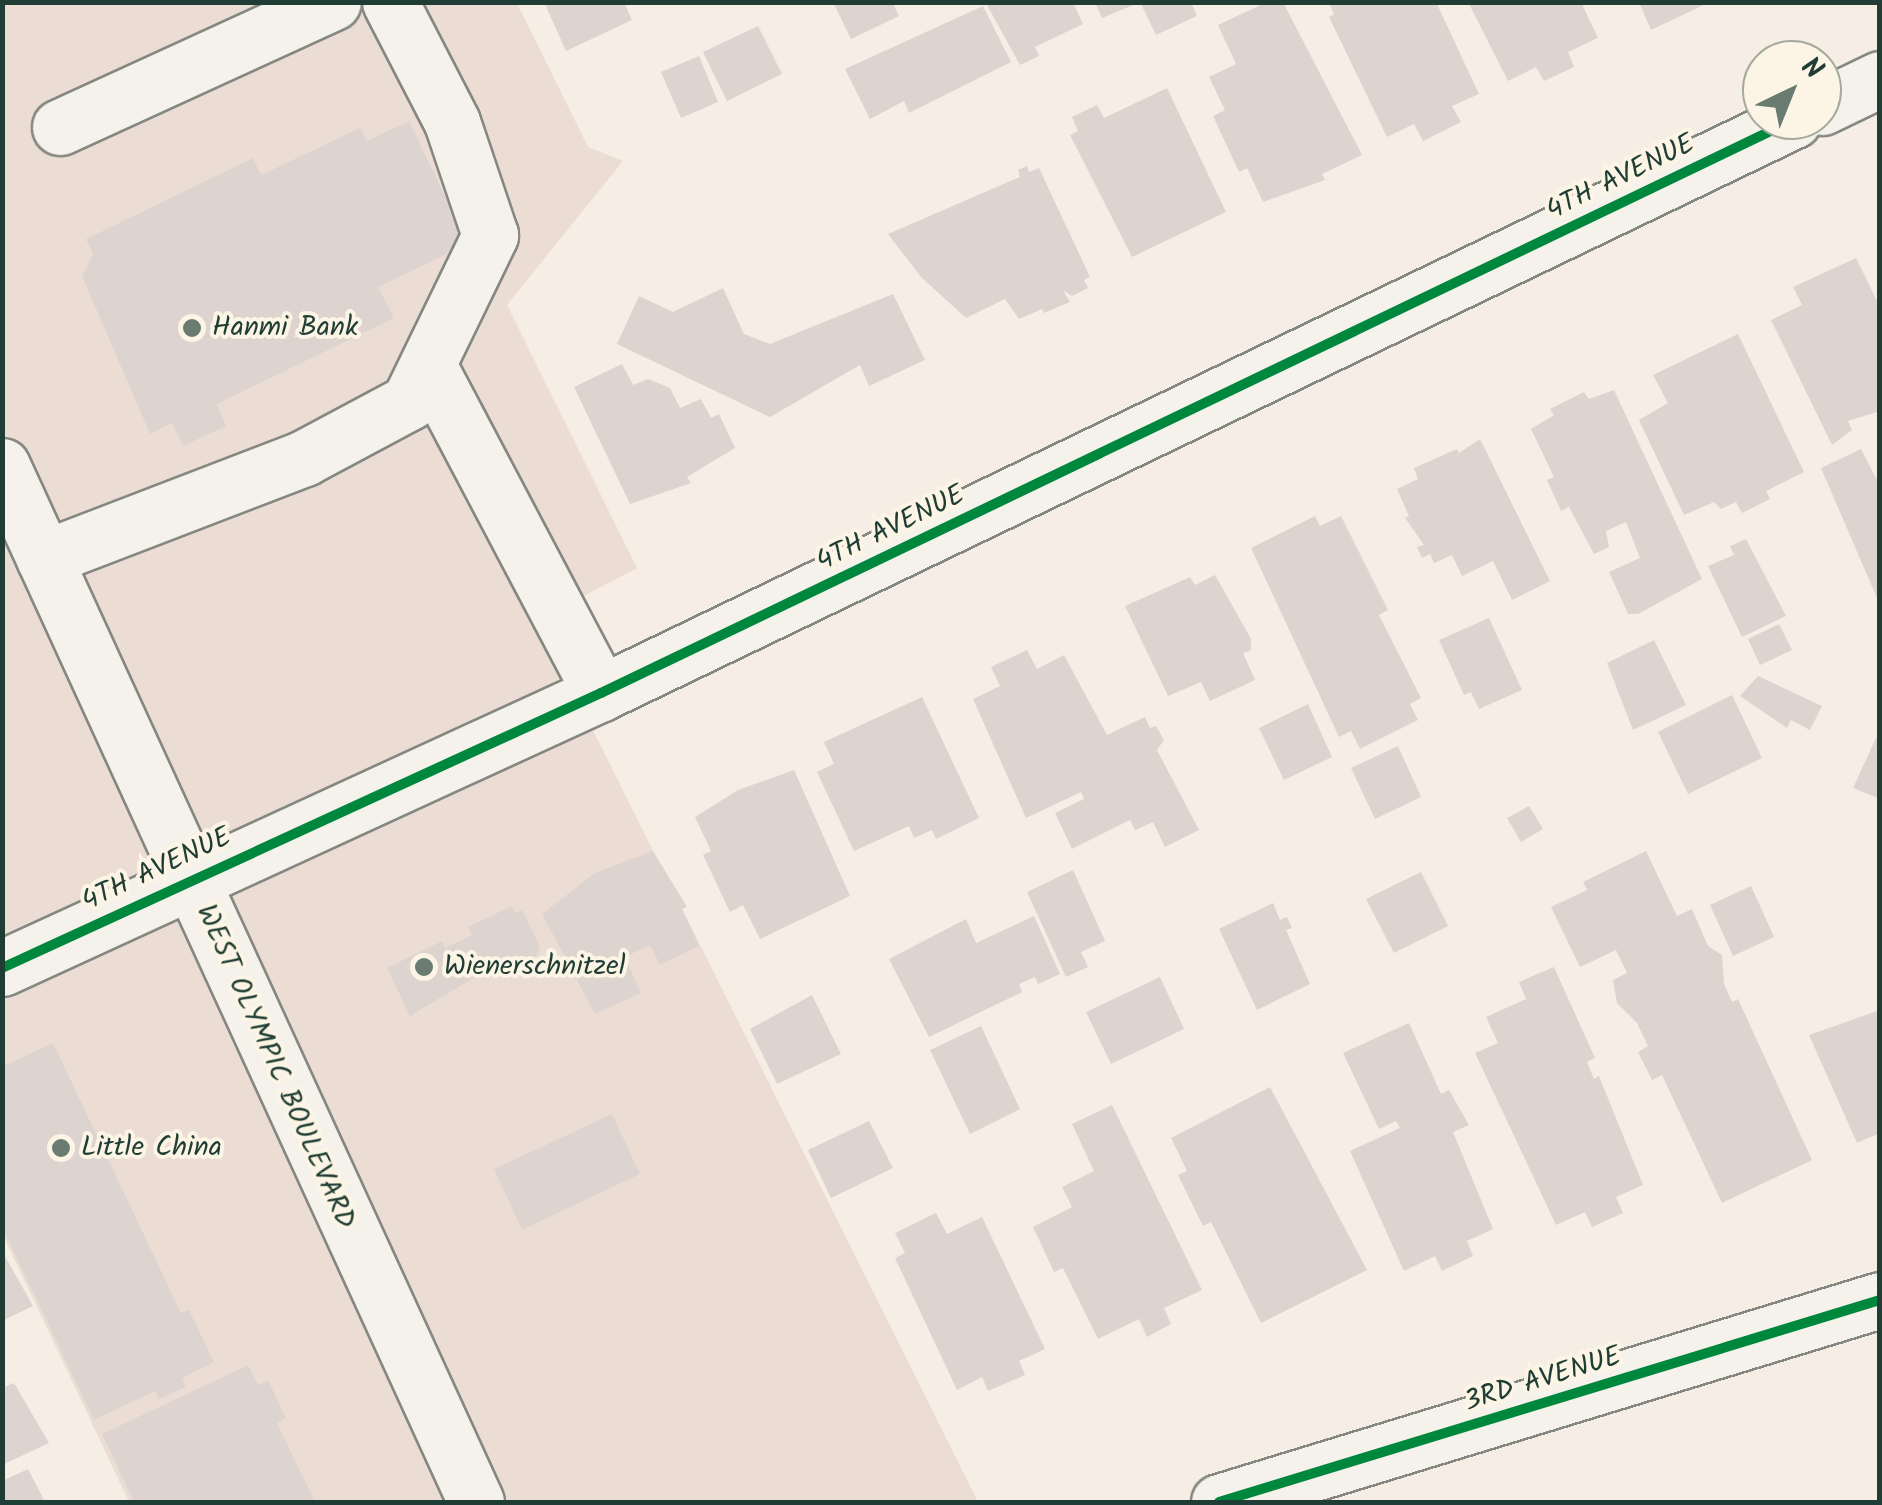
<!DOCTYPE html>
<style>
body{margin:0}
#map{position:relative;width:1882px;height:1505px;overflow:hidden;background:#f6ede5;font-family:Kalam,sans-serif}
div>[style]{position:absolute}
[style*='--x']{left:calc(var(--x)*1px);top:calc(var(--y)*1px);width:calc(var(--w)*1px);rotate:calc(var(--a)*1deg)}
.built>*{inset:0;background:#ecddd4}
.building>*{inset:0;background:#ded4cf}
.roads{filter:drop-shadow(2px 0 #858781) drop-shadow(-2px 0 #858781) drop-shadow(0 2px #858781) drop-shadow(0 -2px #858781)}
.minor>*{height:55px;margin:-27.5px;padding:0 27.5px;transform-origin:27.5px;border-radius:27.5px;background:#f5f1eb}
.major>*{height:55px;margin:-27.5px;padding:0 27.5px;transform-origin:27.5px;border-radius:27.5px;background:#f5f1eb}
.cycleway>*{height:10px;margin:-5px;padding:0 5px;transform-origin:5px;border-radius:5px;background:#00873e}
.dots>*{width:28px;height:28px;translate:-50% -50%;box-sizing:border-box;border:5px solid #fcf5e5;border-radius:50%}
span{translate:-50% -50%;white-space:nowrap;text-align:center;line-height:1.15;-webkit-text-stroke:8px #fcf5e5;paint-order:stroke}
.street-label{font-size:28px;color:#1f3d34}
.poi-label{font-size:28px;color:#1f3d34}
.left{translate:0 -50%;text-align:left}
.frame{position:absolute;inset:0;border:5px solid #1f3d34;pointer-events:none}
.north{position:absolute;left:1742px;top:40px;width:100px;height:100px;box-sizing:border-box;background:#fcf5e5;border:2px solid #a4ab9e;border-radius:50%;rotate:43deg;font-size:28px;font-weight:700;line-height:40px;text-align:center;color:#1f3d34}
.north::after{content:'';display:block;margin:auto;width:35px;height:45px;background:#6a7b72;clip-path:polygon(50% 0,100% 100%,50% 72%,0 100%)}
</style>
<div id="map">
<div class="built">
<i style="clip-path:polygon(3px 3px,517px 3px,588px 147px,623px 161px,507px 305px,637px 568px,538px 620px,978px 1502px,129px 1502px,3px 1235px)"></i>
</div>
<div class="building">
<i style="clip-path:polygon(544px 2px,624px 2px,632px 20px,566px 51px)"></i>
<i style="clip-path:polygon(833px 2px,892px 2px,899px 16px,851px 39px)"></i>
<i style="clip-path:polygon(1073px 2px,1083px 24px,1035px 47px,1039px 56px,1020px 65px,987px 5px)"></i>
<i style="clip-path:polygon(1095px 2px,1138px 2px,1138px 3px,1102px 18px)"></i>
<i style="clip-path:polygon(1140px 2px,1191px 2px,1197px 16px,1156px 35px)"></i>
<i style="clip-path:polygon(1267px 2px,1283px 2px,1362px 155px,1322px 174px,1325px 180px,1263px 202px,1247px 168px,1239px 172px,1213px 116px,1225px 110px,1209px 77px,1236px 64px,1218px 25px)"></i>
<i style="clip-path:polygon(1329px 2px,1436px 2px,1479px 94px,1452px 106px,1461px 122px,1423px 141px,1414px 124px,1387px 137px,1329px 17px,1334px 14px)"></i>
<i style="clip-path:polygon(1468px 2px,1581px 2px,1598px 38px,1568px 52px,1574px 67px,1544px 81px,1536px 67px,1508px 81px)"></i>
<i style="clip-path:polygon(1639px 2px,1710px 2px,1651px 30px)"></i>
<i style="clip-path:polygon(983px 6px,1011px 62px,909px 113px,904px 101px,870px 119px,845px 69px)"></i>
<i style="clip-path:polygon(758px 26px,782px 74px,727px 101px,703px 52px)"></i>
<i style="clip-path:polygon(699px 56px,718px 102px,681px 118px,661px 72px)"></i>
<i style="clip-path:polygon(1167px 88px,1226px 212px,1132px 257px,1070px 135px,1078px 131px,1072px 117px,1097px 105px,1104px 118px)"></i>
<i style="clip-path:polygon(409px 121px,468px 244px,378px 287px,394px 318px,217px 404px,226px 426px,183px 446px,172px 423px,150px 434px,82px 276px,93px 254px,86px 239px,253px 158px,261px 175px,360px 128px,367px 141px)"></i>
<i style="clip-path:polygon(1027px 166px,1029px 172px,1039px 168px,1090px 277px,1084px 280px,1088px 288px,1072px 296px,1063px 290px,1070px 302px,1044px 313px,1042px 309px,1019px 319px,1005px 299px,966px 318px,921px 277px,888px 234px,1020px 177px,1018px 170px)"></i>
<i style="clip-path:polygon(1856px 258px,1880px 307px,1880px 411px,1848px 421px,1852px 430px,1832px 445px,1771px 320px,1802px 305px,1793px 287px)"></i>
<i style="clip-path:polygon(723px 288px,744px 334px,770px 344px,893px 294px,925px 360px,869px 386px,860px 365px,770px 417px,617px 344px,639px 296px,673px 312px)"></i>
<i style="clip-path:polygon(1738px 334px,1804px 472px,1766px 491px,1770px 499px,1742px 513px,1736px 502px,1721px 509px,1714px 502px,1684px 515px,1639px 420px,1668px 403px,1653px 375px)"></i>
<i style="clip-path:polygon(622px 364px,633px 385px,648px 379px,670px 388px,680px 408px,701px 399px,711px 418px,719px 414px,735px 448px,687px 477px,691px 483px,630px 504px,574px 387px)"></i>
<i style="clip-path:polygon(1614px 390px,1702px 579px,1638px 614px,1628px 614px,1609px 572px,1640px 558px,1626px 522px,1606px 531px,1609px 547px,1594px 554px,1569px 507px,1561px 511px,1547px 480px,1554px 477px,1531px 429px,1554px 415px,1550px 409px,1584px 392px,1589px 399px)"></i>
<i style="clip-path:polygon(1480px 439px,1550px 581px,1512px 600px,1493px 561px,1462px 576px,1452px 555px,1434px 563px,1430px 554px,1422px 558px,1417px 547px,1424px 545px,1405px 518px,1409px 516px,1397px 489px,1418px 479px,1414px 468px,1457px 449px,1459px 453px)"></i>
<i style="clip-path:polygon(1861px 449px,1880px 486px,1877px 598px,1821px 468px)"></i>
<i style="clip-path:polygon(1315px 516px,1320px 526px,1341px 516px,1388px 610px,1379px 615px,1421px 698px,1410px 704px,1418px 720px,1360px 749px,1351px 731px,1339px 737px,1251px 548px)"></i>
<i style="clip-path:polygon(1746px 539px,1786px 616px,1742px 637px,1708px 566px,1734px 555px,1730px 546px)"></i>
<i style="clip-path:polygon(1215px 575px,1251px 639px,1251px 650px,1243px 653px,1255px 680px,1210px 701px,1201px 682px,1168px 696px,1125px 606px,1190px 577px,1195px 585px)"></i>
<i style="clip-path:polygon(1489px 618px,1522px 690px,1479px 709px,1471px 692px,1464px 695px,1439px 640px)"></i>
<i style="clip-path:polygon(1779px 624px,1792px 650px,1760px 665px,1748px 639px)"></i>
<i style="clip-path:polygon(1654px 640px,1686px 705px,1633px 730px,1607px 663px)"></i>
<i style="clip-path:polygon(1027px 650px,1037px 669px,1064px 655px,1107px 735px,1145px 717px,1150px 728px,1156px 726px,1164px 740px,1157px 750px,1199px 830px,1165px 847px,1153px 822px,1135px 830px,1130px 820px,1072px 849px,1055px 813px,1084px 799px,1081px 792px,1026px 818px,973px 699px,1000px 686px,991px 667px)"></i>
<i style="clip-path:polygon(1758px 676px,1822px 706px,1810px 730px,1791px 720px,1787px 728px,1740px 696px)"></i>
<i style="clip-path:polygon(1732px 695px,1762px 758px,1688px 794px,1658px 732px)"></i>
<i style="clip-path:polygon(922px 697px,979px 818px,936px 839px,932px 830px,914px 838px,909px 826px,854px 851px,817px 772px,834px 764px,824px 742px)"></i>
<i style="clip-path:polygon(1308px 704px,1332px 757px,1284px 780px,1259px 728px)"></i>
<i style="clip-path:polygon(1876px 738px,1880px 740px,1880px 799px,1853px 788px)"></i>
<i style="clip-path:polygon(1398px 746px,1421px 797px,1375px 819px,1351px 768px)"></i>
<i style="clip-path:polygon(794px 770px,850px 896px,760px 939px,743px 905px,730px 912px,703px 855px,711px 851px,695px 817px,738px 790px)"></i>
<i style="clip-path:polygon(1529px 806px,1543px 829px,1521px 842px,1507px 818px)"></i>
<i style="clip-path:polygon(653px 851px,687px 907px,682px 909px,699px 946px,660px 965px,650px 945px,625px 957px,641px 993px,595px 1014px,542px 914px,595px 873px)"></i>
<i style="clip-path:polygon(1646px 851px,1677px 916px,1692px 909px,1708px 946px,1722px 955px,1724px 984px,1732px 1002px,1738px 999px,1812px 1160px,1722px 1203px,1662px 1075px,1652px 1080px,1638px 1052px,1648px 1046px,1637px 1023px,1617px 1003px,1613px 980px,1627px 973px,1616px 950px,1580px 967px,1551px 907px,1587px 890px,1583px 882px)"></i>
<i style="clip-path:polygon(1073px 870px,1105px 941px,1081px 952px,1088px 967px,1066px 977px,1027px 892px)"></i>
<i style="clip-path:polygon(1421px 872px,1448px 926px,1394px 953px,1366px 899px)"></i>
<i style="clip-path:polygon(1751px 886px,1774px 937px,1733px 956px,1710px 905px)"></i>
<i style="clip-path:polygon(1273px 903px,1280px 920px,1287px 917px,1292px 928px,1286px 930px,1310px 984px,1257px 1010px,1219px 929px)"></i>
<i style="clip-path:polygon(512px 906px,515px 913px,522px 910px,540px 947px,536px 956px,491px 977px,487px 970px,410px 1016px,387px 968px,442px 941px,445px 948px,472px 935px,468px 927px)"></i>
<i style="clip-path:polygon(1034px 916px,1060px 974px,1038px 984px,1035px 977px,1019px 984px,1022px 992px,929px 1037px,889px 959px,966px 919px,976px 943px)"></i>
<i style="clip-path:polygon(1554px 967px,1595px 1058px,1587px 1062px,1594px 1079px,1599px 1076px,1643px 1185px,1616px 1197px,1623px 1213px,1592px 1227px,1585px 1212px,1556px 1225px,1475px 1053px,1498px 1043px,1486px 1017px,1526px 999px,1519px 982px)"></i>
<i style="clip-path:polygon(1160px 977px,1184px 1029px,1111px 1064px,1086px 1012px)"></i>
<i style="clip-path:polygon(812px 995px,841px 1054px,777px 1084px,750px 1029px)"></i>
<i style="clip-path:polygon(1880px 1010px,1880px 1133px,1857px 1143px,1809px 1035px)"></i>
<i style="clip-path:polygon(1409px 1023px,1441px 1094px,1449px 1090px,1469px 1125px,1453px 1132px,1493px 1229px,1467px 1241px,1473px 1256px,1442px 1271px,1435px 1256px,1404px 1271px,1350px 1151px,1400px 1128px,1396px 1121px,1379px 1129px,1343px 1053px)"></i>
<i style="clip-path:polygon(981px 1026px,1020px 1109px,970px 1134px,930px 1050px)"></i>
<i style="clip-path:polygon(53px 1043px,181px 1313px,189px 1310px,214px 1362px,182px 1378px,186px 1387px,159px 1399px,155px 1391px,94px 1420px,2px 1227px,2px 1067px)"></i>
<i style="clip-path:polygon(1270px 1087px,1367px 1270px,1261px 1323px,1211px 1222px,1203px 1226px,1178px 1175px,1187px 1171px,1171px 1138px)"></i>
<i style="clip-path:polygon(1112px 1105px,1202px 1290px,1164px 1308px,1171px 1324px,1147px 1337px,1139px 1319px,1098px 1339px,1063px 1268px,1054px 1272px,1033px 1227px,1072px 1207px,1062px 1187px,1094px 1171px,1072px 1124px)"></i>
<i style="clip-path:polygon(612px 1114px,640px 1174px,522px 1230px,494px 1169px)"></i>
<i style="clip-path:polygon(869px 1121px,893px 1168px,831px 1198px,808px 1150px)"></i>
<i style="clip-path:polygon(936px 1213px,947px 1234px,982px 1217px,1045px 1349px,1019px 1361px,1025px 1375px,988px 1391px,982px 1377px,957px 1390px,895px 1258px,905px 1253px,895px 1233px)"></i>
<i style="clip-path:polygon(2px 1251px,33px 1306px,2px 1321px)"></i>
<i style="clip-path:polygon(248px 1365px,258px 1385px,268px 1380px,286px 1418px,277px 1423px,315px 1502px,134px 1502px,102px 1434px)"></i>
<i style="clip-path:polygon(14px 1383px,49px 1443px,2px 1465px,2px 1388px)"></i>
<i style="clip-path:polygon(28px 1469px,45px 1502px,2px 1502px,2px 1481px)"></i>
</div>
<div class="roads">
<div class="minor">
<i style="--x:1822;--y:107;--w:64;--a:-25.8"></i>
<i style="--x:60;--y:127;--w:300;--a:-24.6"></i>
<i style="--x:428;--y:365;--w:371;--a:62.2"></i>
<i style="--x:44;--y:558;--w:279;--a:-21"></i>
<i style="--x:304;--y:458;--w:119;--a:-28.1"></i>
<i style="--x:409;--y:402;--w:186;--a:-64.1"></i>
<i style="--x:490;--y:235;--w:119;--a:-108.6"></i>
<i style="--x:452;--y:122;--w:135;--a:-117.3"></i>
<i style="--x:2;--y:968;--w:659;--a:-24.66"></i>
<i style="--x:601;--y:693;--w:1323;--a:-25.66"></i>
<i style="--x:1219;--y:1502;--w:691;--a:-16.99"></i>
</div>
<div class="major">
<i style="--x:2;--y:466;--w:1139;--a:65.41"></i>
</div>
</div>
<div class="cycleway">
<i style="--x:2;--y:968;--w:659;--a:-24.66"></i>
<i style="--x:601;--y:693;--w:1323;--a:-25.66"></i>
<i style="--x:1219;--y:1502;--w:691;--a:-16.99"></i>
</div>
<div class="dots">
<i style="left:192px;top:328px;background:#6a7b72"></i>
<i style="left:424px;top:967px;background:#6a7b72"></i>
<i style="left:61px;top:1148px;background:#6a7b72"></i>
</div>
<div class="street-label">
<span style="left:1621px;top:178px;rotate:-26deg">4TH AVENUE</span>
<span style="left:891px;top:529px;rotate:-26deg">4TH AVENUE</span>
<span style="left:157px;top:870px;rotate:-25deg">4TH AVENUE</span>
<span style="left:275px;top:1067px;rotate:66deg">WEST OLYMPIC BOULEVARD</span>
<span style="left:1543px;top:1380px;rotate:-17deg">3RD AVENUE</span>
</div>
<div class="poi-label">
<span class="left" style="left:212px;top:328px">Hanmi Bank</span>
<span class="left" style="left:444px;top:967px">Wienerschnitzel</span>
<span class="left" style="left:81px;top:1148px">Little China</span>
</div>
<div class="frame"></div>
<div class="north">N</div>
</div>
